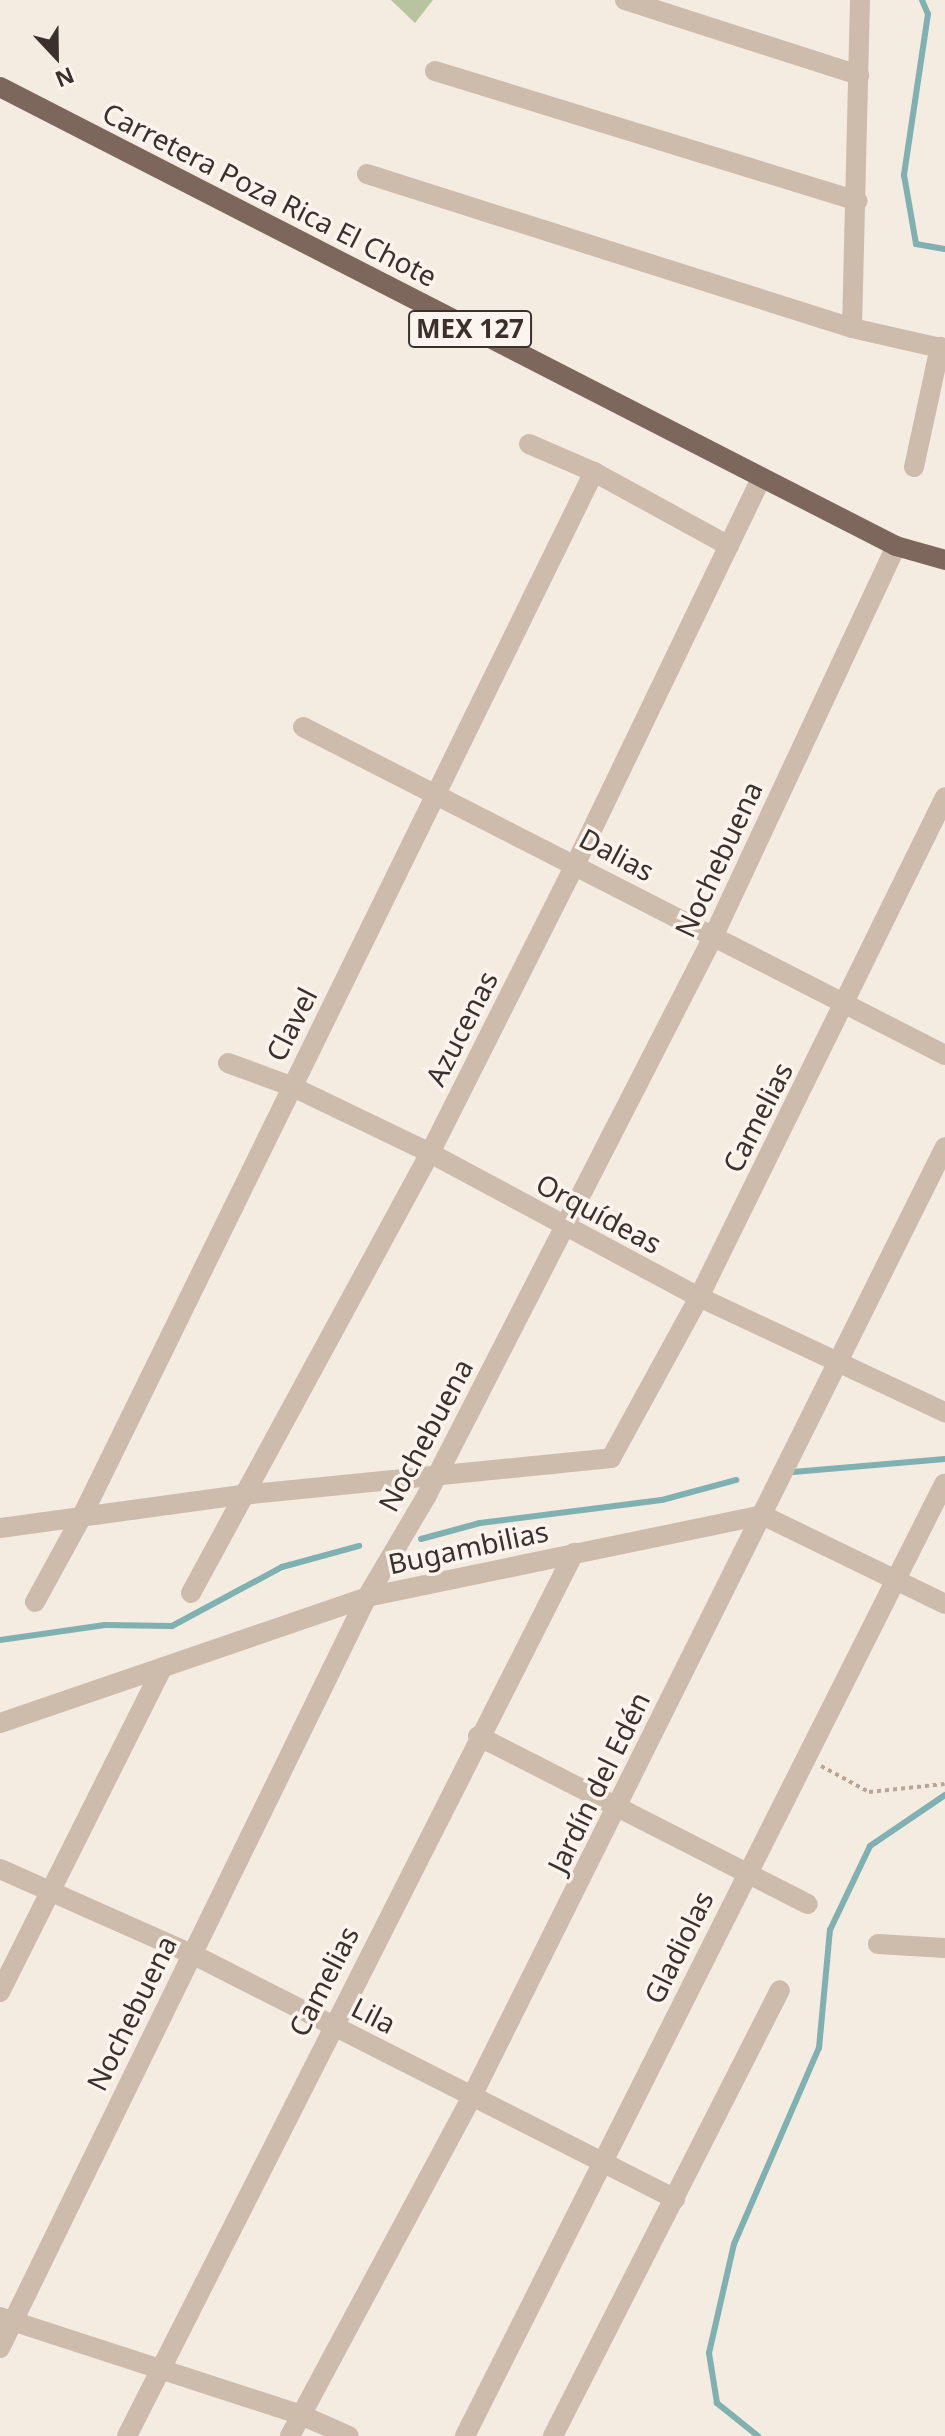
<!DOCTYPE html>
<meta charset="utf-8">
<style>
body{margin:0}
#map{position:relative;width:945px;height:2436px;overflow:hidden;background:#f4ebe1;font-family:"Noto Sans",sans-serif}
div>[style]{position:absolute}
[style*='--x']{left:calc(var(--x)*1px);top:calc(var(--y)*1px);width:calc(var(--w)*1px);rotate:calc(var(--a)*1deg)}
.green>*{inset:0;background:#b8c4a0}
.stream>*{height:6px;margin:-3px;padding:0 3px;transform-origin:3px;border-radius:3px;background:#7fb0b2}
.path>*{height:4px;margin-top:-2px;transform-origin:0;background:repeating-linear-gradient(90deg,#b9a596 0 4px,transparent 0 8px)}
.minor>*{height:20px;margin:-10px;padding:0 10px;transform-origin:10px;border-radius:10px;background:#cdbbac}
.primary>*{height:20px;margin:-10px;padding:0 10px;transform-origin:10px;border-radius:10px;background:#7d675c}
span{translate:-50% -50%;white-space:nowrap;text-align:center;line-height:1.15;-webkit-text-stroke:7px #fbf5ee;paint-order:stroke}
.shield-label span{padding:2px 6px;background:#fbf5ee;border:2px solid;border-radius:6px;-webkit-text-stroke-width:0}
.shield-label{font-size:26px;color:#3b302b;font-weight:700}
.street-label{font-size:28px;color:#3b302b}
.north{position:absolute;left:16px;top:16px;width:80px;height:80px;-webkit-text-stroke:6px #fbf5ee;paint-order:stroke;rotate:158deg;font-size:22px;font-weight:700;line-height:32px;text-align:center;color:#3b302b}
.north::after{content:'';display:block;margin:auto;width:28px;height:36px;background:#3b302b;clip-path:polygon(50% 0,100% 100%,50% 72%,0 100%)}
</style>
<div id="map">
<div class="green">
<i style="clip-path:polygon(391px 0,433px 0,415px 23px)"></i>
</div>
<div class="stream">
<i style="--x:922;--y:0;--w:15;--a:67"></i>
<i style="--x:928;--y:14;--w:163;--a:98.5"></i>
<i style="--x:904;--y:175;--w:70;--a:80.1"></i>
<i style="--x:916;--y:244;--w:29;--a:10"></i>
<i style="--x:793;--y:1472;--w:153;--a:-4.9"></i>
<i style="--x:421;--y:1539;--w:61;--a:-15.2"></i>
<i style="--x:480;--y:1523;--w:183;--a:-7.2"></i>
<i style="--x:662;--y:1500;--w:77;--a:-15.1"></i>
<i style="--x:0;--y:1640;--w:106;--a:-8.1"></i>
<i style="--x:105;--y:1625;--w:67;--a:0.9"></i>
<i style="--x:172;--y:1626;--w:125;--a:-28.2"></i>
<i style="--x:282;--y:1567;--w:80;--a:-15.3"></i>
<i style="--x:758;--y:2436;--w:53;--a:-141.2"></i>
<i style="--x:717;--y:2403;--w:51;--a:-99.1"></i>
<i style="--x:709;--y:2353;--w:112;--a:-77.1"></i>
<i style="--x:734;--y:2244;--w:214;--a:-66.6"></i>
<i style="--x:819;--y:2048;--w:119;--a:-84.7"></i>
<i style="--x:830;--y:1930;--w:93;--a:-64.5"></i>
<i style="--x:870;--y:1846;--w:91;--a:-34.2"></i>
</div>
<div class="path">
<i style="--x:821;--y:1766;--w:55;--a:28.4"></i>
<i style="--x:869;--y:1792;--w:76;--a:-6"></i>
</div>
<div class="minor">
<i style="--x:625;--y:0;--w:246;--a:17.8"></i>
<i style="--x:435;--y:71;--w:442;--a:17.1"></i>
<i style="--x:367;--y:174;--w:509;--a:17.62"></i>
<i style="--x:852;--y:328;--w:95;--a:12.7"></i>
<i style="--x:852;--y:328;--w:328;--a:-88.6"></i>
<i style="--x:529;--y:444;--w:71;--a:23.3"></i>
<i style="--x:594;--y:472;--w:154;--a:28.7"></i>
<i style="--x:914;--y:467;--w:123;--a:-77.8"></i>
<i style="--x:303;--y:727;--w:721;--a:27.06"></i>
<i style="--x:228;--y:1063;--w:67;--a:20.1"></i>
<i style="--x:291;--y:1086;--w:154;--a:25.7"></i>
<i style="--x:430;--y:1153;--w:305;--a:28.2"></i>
<i style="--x:699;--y:1297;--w:272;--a:25.1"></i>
<i style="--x:0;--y:1528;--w:244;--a:-7.8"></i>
<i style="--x:242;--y:1495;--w:371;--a:-5.7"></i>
<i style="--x:611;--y:1458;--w:183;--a:-61.3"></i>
<i style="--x:699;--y:1297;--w:557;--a:-63.8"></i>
<i style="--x:191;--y:1593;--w:501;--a:-61.49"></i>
<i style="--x:430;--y:1153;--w:325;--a:-63.3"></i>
<i style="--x:576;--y:863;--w:427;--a:-64.3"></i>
<i style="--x:35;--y:1602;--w:98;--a:-61.3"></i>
<i style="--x:82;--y:1516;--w:1163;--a:-63.88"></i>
<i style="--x:0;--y:1723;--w:388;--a:-18.9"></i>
<i style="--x:367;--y:1597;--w:403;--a:-11.7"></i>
<i style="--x:762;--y:1515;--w:203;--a:25.9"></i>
<i style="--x:478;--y:1736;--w:370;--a:27"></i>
<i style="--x:0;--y:1869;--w:208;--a:23.9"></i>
<i style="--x:190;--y:1953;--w:544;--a:26.89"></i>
<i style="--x:878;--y:1944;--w:67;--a:3.4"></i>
<i style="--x:0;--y:1992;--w:360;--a:-63.4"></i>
<i style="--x:0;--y:2317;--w:317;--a:18"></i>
<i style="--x:301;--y:2415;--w:52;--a:23.6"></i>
<i style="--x:0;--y:2348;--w:836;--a:-63.96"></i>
<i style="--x:367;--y:1597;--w:118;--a:-59.5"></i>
<i style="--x:427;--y:1495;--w:627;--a:-62.86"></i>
<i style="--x:713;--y:937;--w:432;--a:-64.9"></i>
<i style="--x:127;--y:2436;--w:990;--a:-63.15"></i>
<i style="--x:290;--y:2436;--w:386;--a:-61.8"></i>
<i style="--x:472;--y:2096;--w:1060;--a:-63.51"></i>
<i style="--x:465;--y:2436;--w:1066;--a:-63.29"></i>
<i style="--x:553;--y:2436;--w:500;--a:-63.03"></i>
</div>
<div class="primary">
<i style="--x:0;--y:87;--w:1007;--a:27.13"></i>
<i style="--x:896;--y:546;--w:51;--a:15.9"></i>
</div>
<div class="shield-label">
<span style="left:470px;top:329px">MEX 127</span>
</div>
<div class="street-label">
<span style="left:270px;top:194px;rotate:27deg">Carretera Poza Rica El Chote</span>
<span style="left:617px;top:854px;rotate:28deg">Dalias</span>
<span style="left:718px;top:859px;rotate:-65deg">Nochebuena</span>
<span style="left:291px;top:1024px;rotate:-63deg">Clavel</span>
<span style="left:461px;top:1028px;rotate:-63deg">Azucenas</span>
<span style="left:757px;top:1117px;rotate:-63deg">Camelias</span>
<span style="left:599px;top:1213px;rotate:28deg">Orquídeas</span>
<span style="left:425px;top:1435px;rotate:-62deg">Nochebuena</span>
<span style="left:468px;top:1547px;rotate:-12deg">Bugambilias</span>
<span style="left:598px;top:1782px;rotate:-64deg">Jardín del Edén</span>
<span style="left:678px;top:1947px;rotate:-64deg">Gladiolas</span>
<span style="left:323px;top:1981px;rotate:-63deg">Camelias</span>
<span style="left:131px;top:2013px;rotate:-64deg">Nochebuena</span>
<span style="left:374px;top:2015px;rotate:27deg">Lila</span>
</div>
<div class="north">N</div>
</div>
